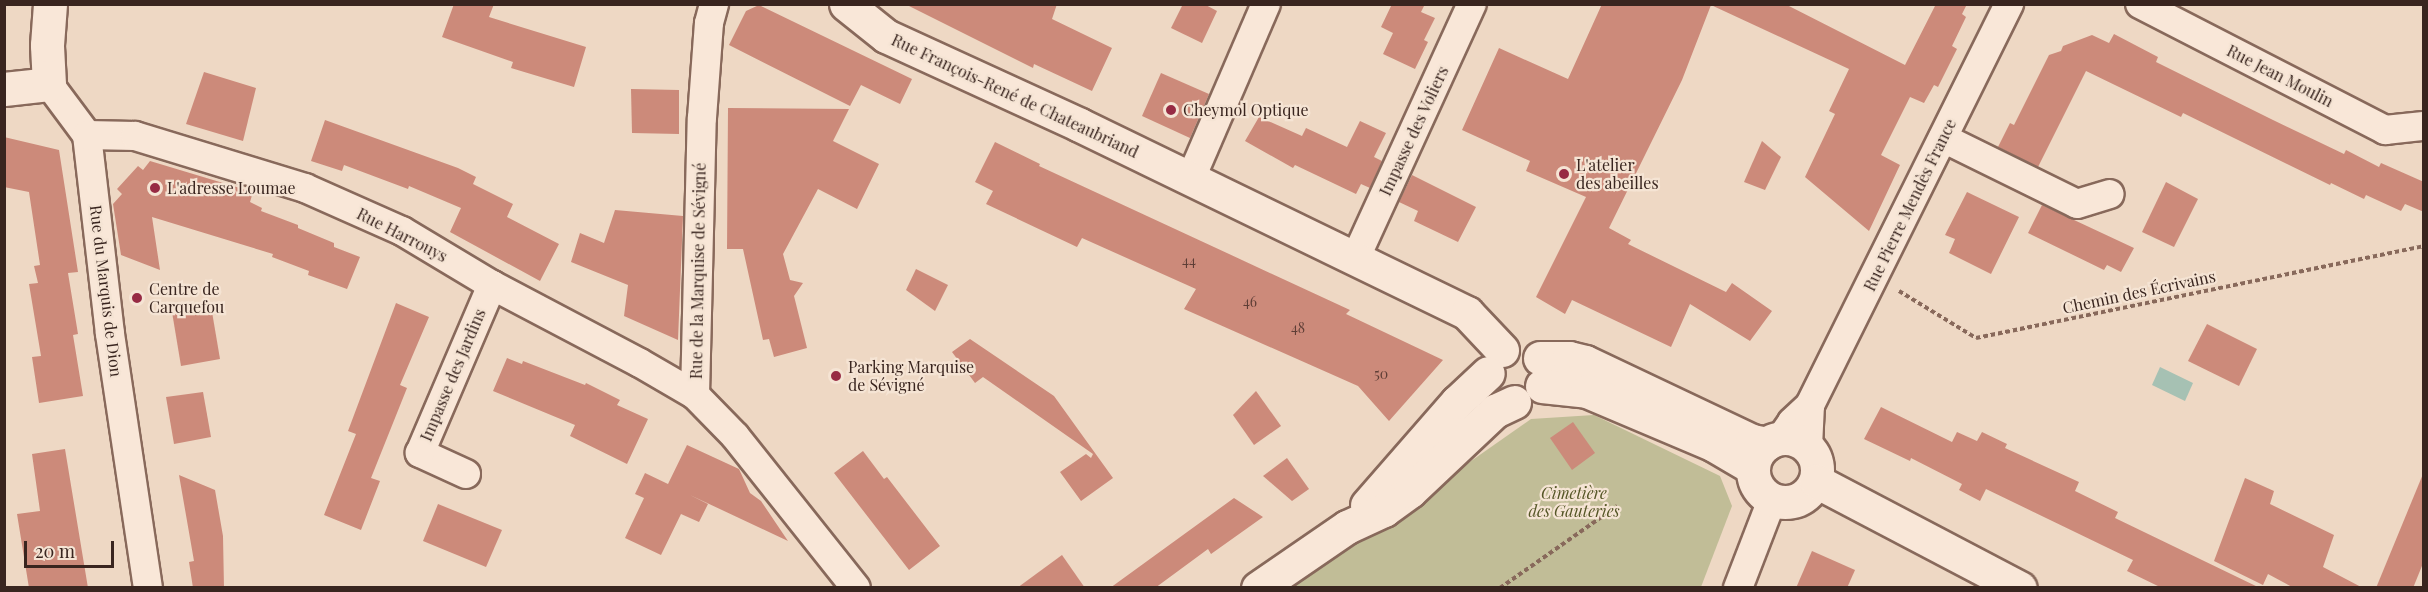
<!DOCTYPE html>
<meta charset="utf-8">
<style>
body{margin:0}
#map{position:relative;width:2428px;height:592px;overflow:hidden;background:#eed8c4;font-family:"Playfair Display",serif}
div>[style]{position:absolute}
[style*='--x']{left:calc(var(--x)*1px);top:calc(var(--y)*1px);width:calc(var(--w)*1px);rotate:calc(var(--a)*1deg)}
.cemetery>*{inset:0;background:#c1bd97}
.water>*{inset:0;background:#a6c1b3}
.building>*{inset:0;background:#cc8a7a}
.path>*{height:4px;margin-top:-2px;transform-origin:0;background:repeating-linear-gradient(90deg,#88695b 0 4.5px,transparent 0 7.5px)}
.roads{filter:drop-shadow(2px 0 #88695b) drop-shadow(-2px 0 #88695b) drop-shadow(0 2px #88695b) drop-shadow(0 -2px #88695b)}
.street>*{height:28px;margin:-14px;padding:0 14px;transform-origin:14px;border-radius:14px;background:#f9e7d8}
.secondary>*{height:33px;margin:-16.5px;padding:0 16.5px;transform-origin:16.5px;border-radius:16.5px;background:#f9e7d8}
.secondary>.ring{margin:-16.5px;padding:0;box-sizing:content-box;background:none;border:33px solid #f9e7d8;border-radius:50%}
.dots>*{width:16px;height:16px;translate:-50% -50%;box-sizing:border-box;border:3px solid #f5e4d4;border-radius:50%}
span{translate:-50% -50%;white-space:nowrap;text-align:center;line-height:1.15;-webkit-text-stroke:4.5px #f5e4d4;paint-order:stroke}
.number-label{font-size:14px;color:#5e3e36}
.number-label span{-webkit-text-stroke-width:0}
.street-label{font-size:16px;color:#39251f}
.poi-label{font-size:16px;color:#39251f}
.left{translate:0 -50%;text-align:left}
.park-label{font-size:16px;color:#545525;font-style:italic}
.frame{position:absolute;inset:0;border:6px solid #39251f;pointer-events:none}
.scale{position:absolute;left:24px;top:541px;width:90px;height:27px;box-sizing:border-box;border:3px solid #39251f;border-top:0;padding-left:8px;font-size:18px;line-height:21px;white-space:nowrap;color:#39251f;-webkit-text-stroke:4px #f5e4d4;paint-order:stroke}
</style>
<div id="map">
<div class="cemetery">
<i style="clip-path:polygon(1594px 415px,1720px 476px,1732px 506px,1701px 587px,1290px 588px,1531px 419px)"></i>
</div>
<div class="water">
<i style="clip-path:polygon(2160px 367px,2193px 383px,2185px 401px,2152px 385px)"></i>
</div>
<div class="building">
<i style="clip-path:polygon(454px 4px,494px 4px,489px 17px,586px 47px,574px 87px,511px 68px,513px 62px,442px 37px)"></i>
<i style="clip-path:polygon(905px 4px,1057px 4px,1052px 19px,1112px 48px,1092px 91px,1034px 64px,1033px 68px)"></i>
<i style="clip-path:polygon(1183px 4px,1204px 4px,1217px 11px,1202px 43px,1171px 28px)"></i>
<i style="clip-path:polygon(1392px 4px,1425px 4px,1421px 12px,1435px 18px,1424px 40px,1428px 42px,1415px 69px,1383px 54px,1393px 33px,1381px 27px)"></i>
<i style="clip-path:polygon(1602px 4px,1785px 4px,1905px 65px,1936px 4px,1967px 4px,1962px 14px,1966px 17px,1952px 46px,1957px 49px,1938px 87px,1934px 85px,1924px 103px,1910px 97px,1881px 155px,1900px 165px,1869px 231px,1805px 177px,1835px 114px,1829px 111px,1849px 69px,1711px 5px,1682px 80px,1609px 228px,1631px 240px,1628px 244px,1726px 292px,1732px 283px,1772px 311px,1750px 341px,1690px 304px,1671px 347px,1572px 300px,1565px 314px,1536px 297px,1586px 197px,1526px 171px,1530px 161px,1462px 130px,1499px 48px,1568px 79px)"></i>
<i style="clip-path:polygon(759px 5px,912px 79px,900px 104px,861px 85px,850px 106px,729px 45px,746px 11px)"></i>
<i style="clip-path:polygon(2114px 34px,2158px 57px,2156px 62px,2273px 120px,2344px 154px,2346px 150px,2379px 167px,2381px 163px,2424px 182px,2424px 212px,2405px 204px,2401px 211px,2366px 195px,2364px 199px,2331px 183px,2330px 185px,2183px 113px,2181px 117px,2086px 71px,2038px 167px,1998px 147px,2010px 123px,2014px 125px,2049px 55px,2061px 51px,2063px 46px,2092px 35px,2109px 43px)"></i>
<i style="clip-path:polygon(204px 72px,256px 88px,243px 141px,186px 124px)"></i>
<i style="clip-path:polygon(1161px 73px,1209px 94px,1190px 138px,1142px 116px)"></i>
<i style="clip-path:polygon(631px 89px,679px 90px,679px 134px,632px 133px)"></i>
<i style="clip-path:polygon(728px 108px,849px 109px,833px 141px,879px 164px,857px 209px,818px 189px,783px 254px,790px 280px,803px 283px,794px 296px,807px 348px,774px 357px,769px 339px,763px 340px,743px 249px,727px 249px)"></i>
<i style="clip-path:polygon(1259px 117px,1302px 136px,1306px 128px,1347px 147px,1360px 121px,1386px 133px,1374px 157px,1382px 161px,1370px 188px,1361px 184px,1356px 194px,1295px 165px,1293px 168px,1245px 141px)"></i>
<i style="clip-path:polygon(325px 120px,458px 168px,476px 177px,473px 184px,513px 204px,507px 217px,559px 244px,540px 281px,450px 232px,461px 208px,409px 186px,408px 189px,344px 165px,342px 171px,311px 161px)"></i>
<i style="clip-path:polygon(4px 137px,59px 150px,78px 272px,68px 273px,78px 334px,73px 335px,83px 396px,39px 403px,32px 357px,41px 356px,29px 284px,38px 283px,34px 266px,40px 265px,29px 192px,4px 187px)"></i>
<i style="clip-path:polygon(1762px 141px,1781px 157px,1765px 190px,1744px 182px)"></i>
<i style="clip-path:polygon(995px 142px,1040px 164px,1039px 166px,1350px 310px,1346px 314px,1443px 360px,1389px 421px,1358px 386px,1184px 309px,1196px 289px,1082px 238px,1077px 247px,986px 204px,993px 191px,975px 182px)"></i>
<i style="clip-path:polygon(150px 161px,253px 192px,250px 202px,262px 208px,261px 211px,298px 225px,298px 228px,334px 243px,334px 247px,360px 257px,347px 289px,308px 275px,309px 271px,272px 257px,273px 254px,152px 217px,160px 270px,121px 255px,113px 204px,122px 194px,117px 189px,138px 166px,143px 170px)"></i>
<i style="clip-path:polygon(1412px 175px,1476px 207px,1458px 242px,1414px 221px,1418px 211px,1399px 202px)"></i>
<i style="clip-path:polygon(2166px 182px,2198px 199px,2174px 247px,2142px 232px)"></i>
<i style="clip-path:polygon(1967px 192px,2019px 217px,1991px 274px,1949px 253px,1955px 239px,1945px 235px)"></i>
<i style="clip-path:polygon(2042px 205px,2134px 248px,2121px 272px,2107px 265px,2104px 270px,2028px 233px)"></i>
<i style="clip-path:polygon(615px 210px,683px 216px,678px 340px,624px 316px,628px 285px,571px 262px,580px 233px,604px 243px)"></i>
<i style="clip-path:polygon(916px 269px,948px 285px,935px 311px,906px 290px)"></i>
<i style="clip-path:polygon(396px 303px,429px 317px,400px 385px,407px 388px,371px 478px,380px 481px,361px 530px,324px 515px,356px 434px,348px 431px)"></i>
<i style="clip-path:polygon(211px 306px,220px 359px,181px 366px,172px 312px)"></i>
<i style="clip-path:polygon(2207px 324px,2257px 349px,2239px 386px,2188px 361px)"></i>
<i style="clip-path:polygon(970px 339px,1054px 396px,1113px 478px,1081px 501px,1060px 472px,1086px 454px,1091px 458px,1093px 454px,983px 377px,975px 383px,952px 352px)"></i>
<i style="clip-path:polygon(507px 358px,522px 364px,523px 361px,585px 385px,586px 383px,620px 400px,617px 405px,648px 419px,627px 464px,570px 436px,575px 425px,493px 391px)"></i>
<i style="clip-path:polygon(1256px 391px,1281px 426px,1254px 445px,1233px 415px)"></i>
<i style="clip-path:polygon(203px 392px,211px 437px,174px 444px,166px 397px)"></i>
<i style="clip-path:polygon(1881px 407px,1952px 442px,1957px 432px,1977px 441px,1982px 432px,2007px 444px,2005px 448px,2079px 482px,2075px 491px,2118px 512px,2115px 518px,2260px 588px,2162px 588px,2127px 571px,2133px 560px,1986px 489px,1980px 501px,1959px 490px,1962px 484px,1911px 458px,1910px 461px,1864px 439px)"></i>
<i style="clip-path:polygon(1573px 422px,1595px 453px,1572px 470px,1550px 438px)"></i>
<i style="clip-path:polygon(687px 445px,739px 469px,750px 493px,761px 501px,788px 541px,690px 495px,708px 504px,699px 522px,681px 514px,661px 555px,625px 538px,644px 498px,635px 494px,645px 473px,668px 484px)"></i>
<i style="clip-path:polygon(65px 449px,88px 588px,29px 588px,17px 514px,40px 511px,32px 454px)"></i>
<i style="clip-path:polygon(863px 451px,884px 479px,887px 477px,940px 546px,909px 570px,834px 473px)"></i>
<i style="clip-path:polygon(1287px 458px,1309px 489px,1292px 501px,1263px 476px)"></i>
<i style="clip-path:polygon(2423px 474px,2424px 561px,2413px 588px,2376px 588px)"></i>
<i style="clip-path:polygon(179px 475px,215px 490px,223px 536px,224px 588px,193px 588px,189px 562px,194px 561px)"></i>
<i style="clip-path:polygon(2245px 478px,2274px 491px,2270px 504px,2334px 535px,2323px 567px,2363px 588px,2294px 588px,2268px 574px,2263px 585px,2214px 561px)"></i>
<i style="clip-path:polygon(1234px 498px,1263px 517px,1211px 554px,1208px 549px,1155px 588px,1110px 588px)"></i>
<i style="clip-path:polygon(438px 504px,502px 530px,486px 567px,423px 541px)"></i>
<i style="clip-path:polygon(1812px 551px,1855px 570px,1847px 588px,1796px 588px)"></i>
<i style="clip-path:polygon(1062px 555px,1085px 588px,1017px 588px)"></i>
</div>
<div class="path">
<i style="--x:1899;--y:291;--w:90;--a:31.4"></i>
<i style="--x:1976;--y:338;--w:457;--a:-11.6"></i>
<i style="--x:1500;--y:588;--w:143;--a:-35"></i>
</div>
<div class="roads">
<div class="street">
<i style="--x:2140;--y:4;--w:276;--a:27.2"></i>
<i style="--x:2385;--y:130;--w:39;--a:-6"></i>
<i style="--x:49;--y:84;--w:64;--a:53.3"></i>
<i style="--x:87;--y:135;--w:200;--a:83.4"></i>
<i style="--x:110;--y:334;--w:257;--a:81.5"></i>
<i style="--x:87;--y:135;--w:48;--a:1.2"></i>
<i style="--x:135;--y:136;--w:178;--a:17"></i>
<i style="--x:305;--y:188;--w:106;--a:23.9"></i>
<i style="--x:402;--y:231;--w:105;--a:31"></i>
<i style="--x:492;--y:285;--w:167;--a:27.8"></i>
<i style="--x:640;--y:363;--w:64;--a:30.2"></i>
<i style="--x:695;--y:395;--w:57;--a:45.7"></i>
<i style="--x:735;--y:436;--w:194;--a:51.5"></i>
<i style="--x:1943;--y:138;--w:149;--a:26.2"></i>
<i style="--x:2077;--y:204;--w:34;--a:-17"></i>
<i style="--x:1191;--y:178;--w:189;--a:-66.7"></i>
<i style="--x:1356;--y:257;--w:278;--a:-65.4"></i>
<i style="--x:695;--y:395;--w:277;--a:-88.6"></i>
<i style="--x:702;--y:118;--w:95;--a:-85.8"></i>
<i style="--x:709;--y:23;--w:20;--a:-75"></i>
<i style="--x:1781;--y:438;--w:19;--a:-55"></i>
<i style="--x:1792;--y:422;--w:25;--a:-43"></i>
<i style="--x:1810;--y:405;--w:448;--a:-63.6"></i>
<i style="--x:1808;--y:447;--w:42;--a:-87.3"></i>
<i style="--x:466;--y:474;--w:51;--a:-155.5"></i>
<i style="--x:420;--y:453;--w:183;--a:-66.8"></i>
<i style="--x:1738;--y:588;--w:94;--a:-68.9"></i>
</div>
<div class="secondary">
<i style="--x:846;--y:4;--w:51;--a:38.7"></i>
<i style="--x:886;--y:36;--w:213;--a:24.6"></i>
<i style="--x:1080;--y:125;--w:430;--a:25.9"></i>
<i style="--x:1467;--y:313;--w:51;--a:46.6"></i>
<i style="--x:4;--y:89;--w:45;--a:-6.3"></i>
<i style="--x:49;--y:84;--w:39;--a:-93"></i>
<i style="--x:47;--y:45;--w:41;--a:-85.8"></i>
<i style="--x:1540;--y:358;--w:29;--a:0"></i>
<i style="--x:1569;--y:358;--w:16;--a:14"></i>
<i style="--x:1585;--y:362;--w:185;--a:25.3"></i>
<i style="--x:1752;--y:441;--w:15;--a:11"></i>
<i style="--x:1542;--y:386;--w:45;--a:6.3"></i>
<i style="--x:1587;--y:391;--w:138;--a:23"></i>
<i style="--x:1714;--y:445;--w:45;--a:30.5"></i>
<i class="ring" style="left:1753px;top:438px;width:31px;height:31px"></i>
<i style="--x:1816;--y:481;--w:230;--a:27.7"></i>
<i style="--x:1367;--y:505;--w:137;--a:-48.9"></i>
<i style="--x:1457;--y:402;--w:42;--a:-43.1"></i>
<i style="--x:1258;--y:588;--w:108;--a:-34.4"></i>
<i style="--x:1347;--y:527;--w:41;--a:-24.7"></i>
<i style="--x:1384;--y:510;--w:32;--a:-36"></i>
<i style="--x:1410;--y:491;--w:117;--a:-43.3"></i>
<i style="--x:1495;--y:411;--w:21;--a:-25"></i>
</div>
</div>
<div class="dots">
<i style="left:1171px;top:110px;background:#972b44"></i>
<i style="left:1564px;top:174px;background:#972b44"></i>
<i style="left:155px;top:188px;background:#972b44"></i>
<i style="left:137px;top:298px;background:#972b44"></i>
<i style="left:836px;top:376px;background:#972b44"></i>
</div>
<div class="number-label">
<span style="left:1189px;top:261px">44</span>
<span style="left:1250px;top:302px">46</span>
<span style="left:1298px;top:328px">48</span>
<span style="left:1381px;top:374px">50</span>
</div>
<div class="street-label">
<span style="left:2280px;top:76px;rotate:27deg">Rue Jean Moulin</span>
<span style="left:1015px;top:96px;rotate:25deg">Rue François-René de Chateaubriand</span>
<span style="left:1414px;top:131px;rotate:-65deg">Impasse des Voliers</span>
<span style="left:1910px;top:205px;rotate:-64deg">Rue Pierre Mendès France</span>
<span style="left:402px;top:235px;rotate:27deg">Rue Harrouys</span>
<span style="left:698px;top:271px;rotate:-89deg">Rue de la Marquise de Sévigné</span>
<span style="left:106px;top:291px;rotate:83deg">Rue du Marquis de Dion</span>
<span style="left:2139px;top:292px;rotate:-12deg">Chemin des Écrivains</span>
<span style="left:453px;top:375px;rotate:-67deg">Impasse des Jardins</span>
</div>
<div class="poi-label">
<span class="left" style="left:1183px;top:110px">Cheymol Optique</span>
<span class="left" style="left:1576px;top:174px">L'atelier<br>des abeilles</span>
<span class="left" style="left:167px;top:188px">L'adresse Loumae</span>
<span class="left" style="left:149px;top:298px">Centre de<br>Carquefou</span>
<span class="left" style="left:848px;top:376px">Parking Marquise<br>de Sévigné</span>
</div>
<div class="park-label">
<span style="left:1574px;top:502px">Cimetière<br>des Gauteries</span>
</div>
<div class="frame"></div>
<div class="scale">20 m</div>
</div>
